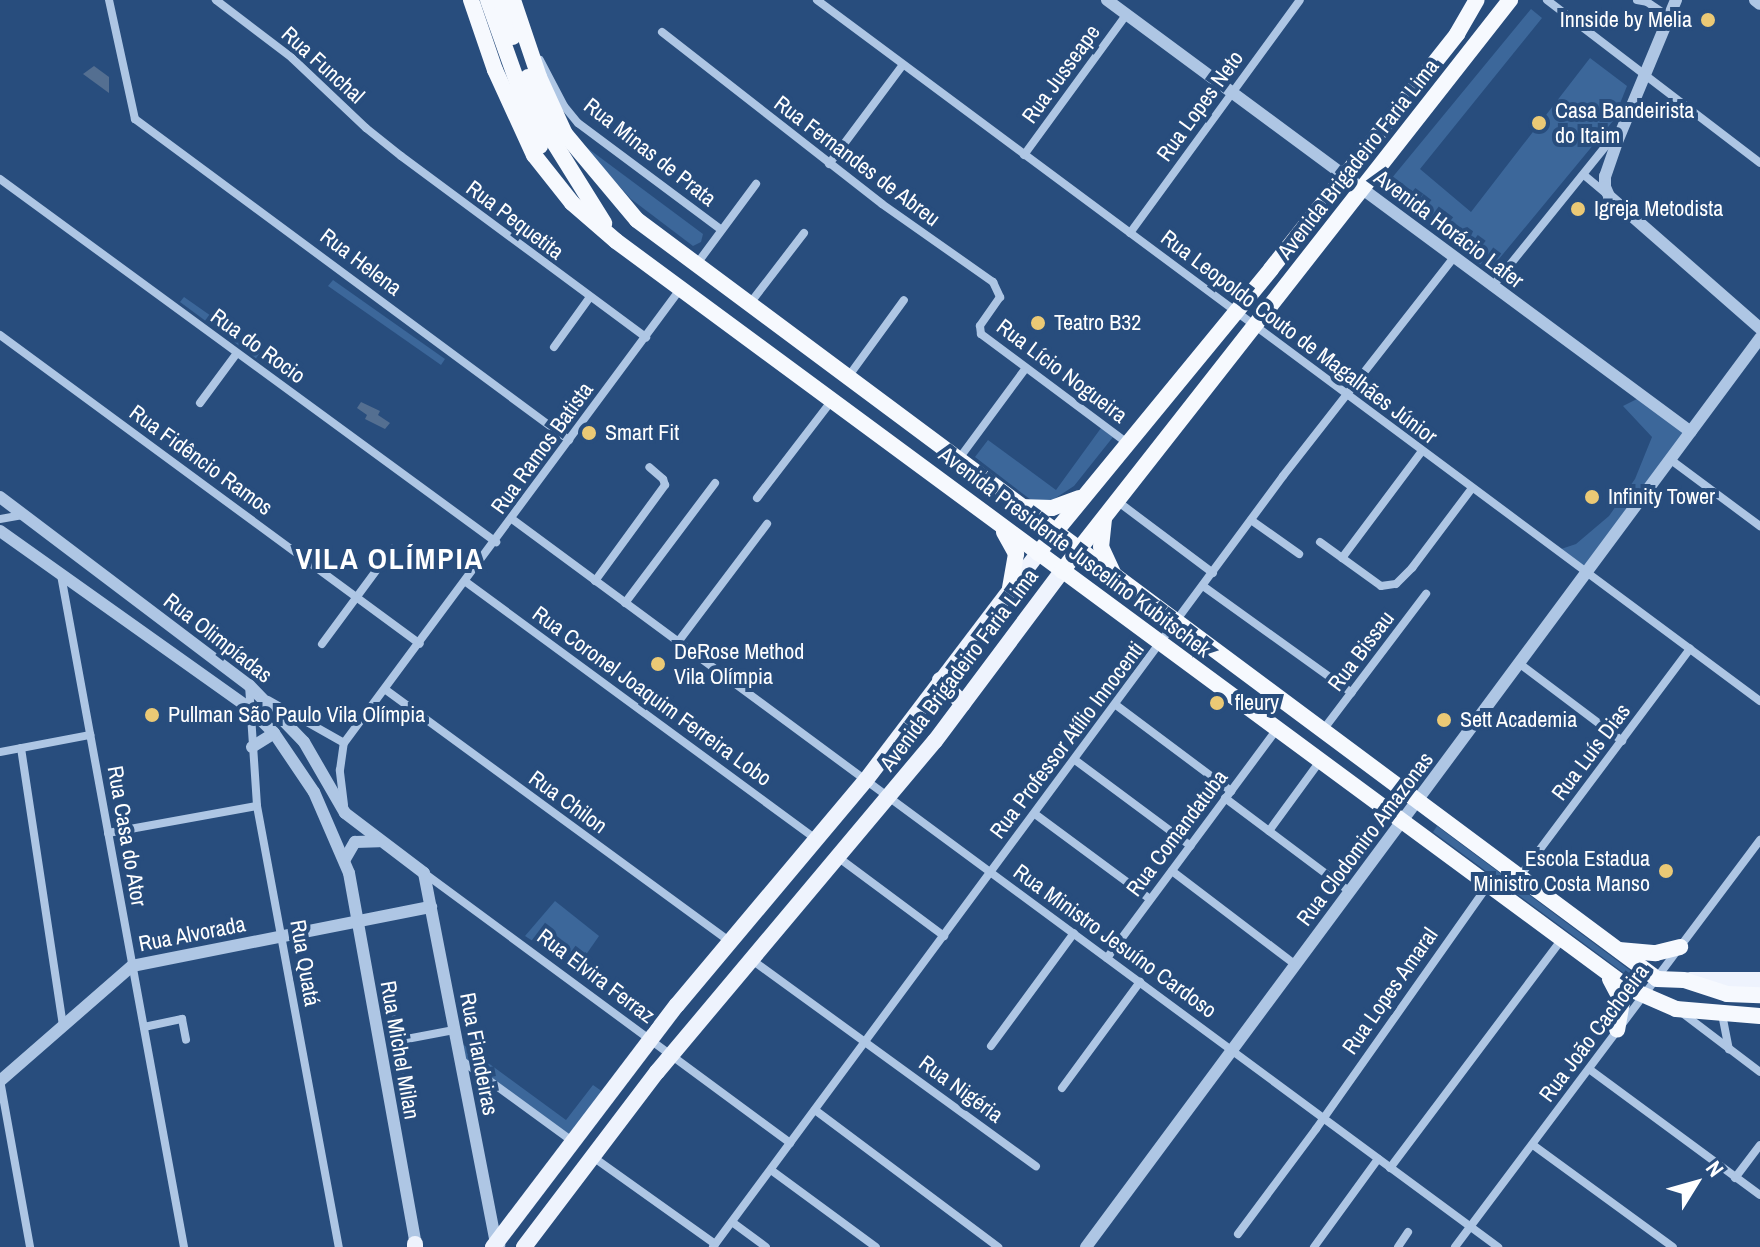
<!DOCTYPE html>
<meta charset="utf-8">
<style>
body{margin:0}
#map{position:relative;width:1760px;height:1247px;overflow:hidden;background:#284d7d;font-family:"Archivo Narrow",sans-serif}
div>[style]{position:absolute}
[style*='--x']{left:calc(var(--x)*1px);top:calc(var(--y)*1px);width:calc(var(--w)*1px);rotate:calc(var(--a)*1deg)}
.green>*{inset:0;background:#3c679a}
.water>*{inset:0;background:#546f91}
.minor>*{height:8px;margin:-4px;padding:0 4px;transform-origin:4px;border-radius:4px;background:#aec6e4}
.tertiary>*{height:12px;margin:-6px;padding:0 6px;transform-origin:6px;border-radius:6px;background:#aec6e4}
.primary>*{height:16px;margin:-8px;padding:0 8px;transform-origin:8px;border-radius:8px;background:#eef3fd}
.trunk>*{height:16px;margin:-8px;padding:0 8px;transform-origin:8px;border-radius:8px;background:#f6f9fe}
.dots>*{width:22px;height:22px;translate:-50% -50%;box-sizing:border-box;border:4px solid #284d7d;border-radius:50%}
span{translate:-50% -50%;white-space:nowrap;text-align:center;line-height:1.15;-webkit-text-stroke:8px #284d7d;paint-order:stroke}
.poi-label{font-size:22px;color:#fff}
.right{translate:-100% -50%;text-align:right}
.left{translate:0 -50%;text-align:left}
.street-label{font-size:22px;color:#fff}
.district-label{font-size:30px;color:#fff;font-weight:700;letter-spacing:2px}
.north{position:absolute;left:1656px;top:1143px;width:80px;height:80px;-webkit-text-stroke:6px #284d7d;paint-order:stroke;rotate:53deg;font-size:22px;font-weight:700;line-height:32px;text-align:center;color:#fff}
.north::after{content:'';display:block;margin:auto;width:28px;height:36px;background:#fff;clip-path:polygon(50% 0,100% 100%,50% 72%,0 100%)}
</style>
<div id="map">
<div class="green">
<i style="clip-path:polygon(1531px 9px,1542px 18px,1420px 169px,1471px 212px,1590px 58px,1627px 86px,1613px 121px,1489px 271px,1382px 190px)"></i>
<i style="clip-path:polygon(578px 141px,703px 234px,701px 242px,693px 246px,631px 199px)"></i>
<i style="clip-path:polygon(333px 280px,445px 359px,441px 365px,328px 286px)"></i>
<i style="clip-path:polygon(184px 297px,274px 360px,269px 368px,180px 302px)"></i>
<i style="clip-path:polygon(1639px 398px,1684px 433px,1587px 568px,1561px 549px,1576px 544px,1609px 516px,1635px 479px,1652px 437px,1623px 406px)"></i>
<i style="clip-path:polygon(1101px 428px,1113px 437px,1074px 486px,1051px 501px,1035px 503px,975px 457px,988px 440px,1056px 490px)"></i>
<i style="clip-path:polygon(1437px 826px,1639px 977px,1636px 982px,1433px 832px)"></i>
<i style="clip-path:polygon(555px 901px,599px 936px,576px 969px,525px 936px)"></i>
<i style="clip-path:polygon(461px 1043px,566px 1120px,593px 1085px,603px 1092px,571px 1136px,464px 1058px)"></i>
</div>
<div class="water">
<i style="clip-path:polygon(94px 66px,109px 77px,109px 93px,83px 74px)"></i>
<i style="clip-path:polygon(361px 402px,380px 411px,378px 415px,390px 423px,385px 429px,365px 419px,367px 415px,357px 408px)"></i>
</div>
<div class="minor">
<i style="--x:109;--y:0;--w:122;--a:77.7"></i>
<i style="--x:135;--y:119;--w:540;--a:36.49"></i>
<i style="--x:216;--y:0;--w:96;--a:37.3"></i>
<i style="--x:292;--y:58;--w:102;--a:43.4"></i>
<i style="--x:366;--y:128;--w:45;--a:38.7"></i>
<i style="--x:401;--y:156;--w:305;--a:36.5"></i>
<i style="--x:817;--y:0;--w:1175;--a:36.63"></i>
<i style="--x:1547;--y:0;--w:268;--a:37.4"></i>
<i style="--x:1637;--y:0;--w:10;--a:11"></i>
<i style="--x:1647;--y:2;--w:27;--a:34"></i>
<i style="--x:662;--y:32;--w:279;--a:38"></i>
<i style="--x:882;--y:204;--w:136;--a:35.1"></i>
<i style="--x:993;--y:282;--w:17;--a:65"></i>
<i style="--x:1000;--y:297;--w:35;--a:125"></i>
<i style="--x:980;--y:326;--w:8;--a:83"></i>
<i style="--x:981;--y:334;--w:182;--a:36.7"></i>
<i style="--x:540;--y:60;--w:52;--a:62.4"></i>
<i style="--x:564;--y:106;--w:22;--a:51"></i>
<i style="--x:578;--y:123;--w:177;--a:36.7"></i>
<i style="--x:1024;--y:155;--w:175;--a:-53.9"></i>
<i style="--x:829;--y:164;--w:122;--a:-53.3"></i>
<i style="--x:1584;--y:175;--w:31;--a:40"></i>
<i style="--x:0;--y:179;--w:615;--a:36.2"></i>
<i style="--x:1130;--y:233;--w:288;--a:-53.9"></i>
<i style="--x:696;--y:265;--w:101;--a:-53.5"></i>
<i style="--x:1492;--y:287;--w:199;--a:-51.1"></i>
<i style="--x:748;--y:306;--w:92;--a:-52.5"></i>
<i style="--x:0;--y:335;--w:521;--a:36.34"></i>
<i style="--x:554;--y:347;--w:62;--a:-54.2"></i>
<i style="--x:848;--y:377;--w:95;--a:-54"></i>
<i style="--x:200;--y:403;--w:62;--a:-53.5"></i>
<i style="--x:958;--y:460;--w:113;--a:-53.6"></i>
<i style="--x:1671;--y:460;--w:111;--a:36.6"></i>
<i style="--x:757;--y:498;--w:125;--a:-52.5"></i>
<i style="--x:1117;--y:501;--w:120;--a:36.9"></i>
<i style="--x:0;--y:519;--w:23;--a:-10"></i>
<i style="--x:512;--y:519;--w:1226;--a:36.44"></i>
<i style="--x:1251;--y:520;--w:59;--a:35.3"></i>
<i style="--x:1320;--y:542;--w:75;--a:35.8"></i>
<i style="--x:1381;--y:586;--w:15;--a:-8"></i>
<i style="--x:1396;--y:584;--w:23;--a:-45"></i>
<i style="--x:1412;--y:568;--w:100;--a:-53.1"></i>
<i style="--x:1342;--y:558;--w:134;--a:-53.2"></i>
<i style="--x:61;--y:575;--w:683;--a:79.63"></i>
<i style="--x:595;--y:581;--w:119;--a:-53.9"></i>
<i style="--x:665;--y:485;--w:6;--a:-108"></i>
<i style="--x:663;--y:479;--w:18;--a:-139"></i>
<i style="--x:466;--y:582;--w:436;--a:36.3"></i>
<i style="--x:1203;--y:586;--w:183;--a:35.7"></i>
<i style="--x:625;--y:603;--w:150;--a:-53.1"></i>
<i style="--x:678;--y:642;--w:148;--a:-53"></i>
<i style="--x:322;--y:644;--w:118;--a:-53.6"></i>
<i style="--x:1520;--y:664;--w:128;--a:37"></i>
<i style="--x:249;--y:685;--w:121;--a:86.2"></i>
<i style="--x:257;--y:806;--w:449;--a:79.5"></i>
<i style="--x:386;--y:690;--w:426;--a:36.2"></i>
<i style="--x:268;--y:700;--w:87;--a:29.5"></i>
<i style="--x:1116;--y:705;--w:144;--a:36.8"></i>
<i style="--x:1323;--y:730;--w:171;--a:-52.9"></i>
<i style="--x:21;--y:748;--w:281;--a:81.4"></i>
<i style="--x:0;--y:752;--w:92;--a:-10.7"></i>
<i style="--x:1075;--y:760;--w:144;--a:36.6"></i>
<i style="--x:1225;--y:798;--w:156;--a:36.9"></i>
<i style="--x:344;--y:805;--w:35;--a:-97"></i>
<i style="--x:340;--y:770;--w:27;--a:-82"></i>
<i style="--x:344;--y:743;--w:566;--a:-53.47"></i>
<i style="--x:1035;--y:814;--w:143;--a:36.5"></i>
<i style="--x:1269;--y:831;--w:87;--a:-53.9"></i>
<i style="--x:108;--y:833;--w:151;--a:-10.3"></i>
<i style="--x:839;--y:858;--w:131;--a:36.6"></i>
<i style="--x:1172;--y:871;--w:156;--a:37.2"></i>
<i style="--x:424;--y:873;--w:455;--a:36.4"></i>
<i style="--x:1520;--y:876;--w:284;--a:-53.2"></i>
<i style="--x:1107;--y:958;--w:285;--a:-53.4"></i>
<i style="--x:752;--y:960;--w:351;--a:36"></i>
<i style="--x:388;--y:998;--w:85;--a:79.1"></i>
<i style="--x:1681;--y:1012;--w:99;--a:37.2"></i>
<i style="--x:1722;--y:1014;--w:36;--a:79"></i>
<i style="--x:144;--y:1027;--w:39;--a:-12"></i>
<i style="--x:182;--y:1019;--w:21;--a:79"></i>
<i style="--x:396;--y:1041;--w:59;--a:-10.7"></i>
<i style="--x:991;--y:1046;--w:140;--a:-53.7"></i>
<i style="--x:461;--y:1060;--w:137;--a:36.1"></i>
<i style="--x:1589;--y:1069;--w:212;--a:36.4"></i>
<i style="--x:0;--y:1080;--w:170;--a:79.8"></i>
<i style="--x:1062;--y:1088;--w:132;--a:-53.7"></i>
<i style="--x:815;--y:1110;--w:229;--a:36.8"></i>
<i style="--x:1533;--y:1145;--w:173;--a:36.1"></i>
<i style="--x:593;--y:1157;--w:150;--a:35.5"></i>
<i style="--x:1390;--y:1168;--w:286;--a:-53.1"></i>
<i style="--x:771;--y:1170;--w:130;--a:36.3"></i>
<i style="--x:1735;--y:1178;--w:41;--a:-52.9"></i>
<i style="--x:732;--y:1222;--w:42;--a:36.3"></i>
<i style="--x:1238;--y:1234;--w:131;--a:-53.4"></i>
<i style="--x:1316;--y:1129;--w:299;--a:-54.8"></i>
<i style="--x:713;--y:1247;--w:959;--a:-53.52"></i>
<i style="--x:1283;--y:476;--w:278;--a:-52"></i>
<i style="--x:1314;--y:1247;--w:109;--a:-54"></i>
<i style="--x:1398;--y:1247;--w:18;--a:-56"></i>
<i style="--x:1455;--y:1247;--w:509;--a:-53.15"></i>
</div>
<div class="tertiary">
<i style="--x:1107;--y:0;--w:726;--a:36.49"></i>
<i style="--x:1676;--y:0;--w:154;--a:112.6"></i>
<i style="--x:1617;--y:142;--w:36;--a:109"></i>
<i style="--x:1605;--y:176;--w:11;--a:90"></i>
<i style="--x:1605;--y:187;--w:10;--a:66"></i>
<i style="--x:1609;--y:196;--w:201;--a:41.2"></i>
<i style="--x:1755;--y:0;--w:6;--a:39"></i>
<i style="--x:0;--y:497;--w:312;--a:37.1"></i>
<i style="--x:249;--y:685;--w:79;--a:46"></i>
<i style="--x:304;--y:742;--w:82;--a:60"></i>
<i style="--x:345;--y:813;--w:99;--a:37.2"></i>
<i style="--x:424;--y:873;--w:377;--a:79"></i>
<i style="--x:496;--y:1243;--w:4;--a:34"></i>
<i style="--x:0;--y:531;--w:305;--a:35.4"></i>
<i style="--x:249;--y:708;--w:35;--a:45"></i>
<i style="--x:274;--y:733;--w:71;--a:55.9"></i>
<i style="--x:314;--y:792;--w:88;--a:66.6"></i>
<i style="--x:349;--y:873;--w:380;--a:79.8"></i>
<i style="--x:252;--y:747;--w:26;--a:-32"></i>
<i style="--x:345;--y:859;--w:20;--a:-60"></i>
<i style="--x:355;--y:842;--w:24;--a:-2"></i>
<i style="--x:0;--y:1081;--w:175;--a:-41.1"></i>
<i style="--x:132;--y:966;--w:305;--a:-11.2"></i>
<i style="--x:1086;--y:1247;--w:1132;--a:-53.44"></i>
</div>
<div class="primary">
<i style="--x:940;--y:680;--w:33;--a:46"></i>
<i style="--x:1690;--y:980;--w:70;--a:0"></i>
<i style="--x:415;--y:1244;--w:3;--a:90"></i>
<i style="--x:493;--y:1247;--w:304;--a:-52.8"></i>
<i style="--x:677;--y:1005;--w:294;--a:-50"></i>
<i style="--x:866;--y:780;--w:285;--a:-52.8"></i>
<i style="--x:524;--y:1247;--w:220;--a:-52.8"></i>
<i style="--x:657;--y:1072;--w:432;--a:-50"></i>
<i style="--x:935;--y:741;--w:212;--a:-53.2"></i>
</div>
<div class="trunk">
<i style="--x:471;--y:0;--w:74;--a:71.1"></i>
<i style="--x:495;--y:70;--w:94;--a:65.4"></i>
<i style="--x:534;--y:155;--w:61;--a:51.6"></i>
<i style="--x:572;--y:203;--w:58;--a:40.8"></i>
<i style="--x:616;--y:241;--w:1260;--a:36.42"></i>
<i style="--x:1630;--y:989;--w:50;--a:23.5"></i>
<i style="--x:1676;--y:1009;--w:84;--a:4.8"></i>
<i style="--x:488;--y:0;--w:155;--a:70.4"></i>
<i style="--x:500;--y:0;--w:39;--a:71"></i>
<i style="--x:513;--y:0;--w:81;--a:71.3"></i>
<i style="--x:539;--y:77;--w:63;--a:65.5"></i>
<i style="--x:565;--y:134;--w:112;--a:50.1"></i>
<i style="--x:637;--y:220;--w:1271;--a:36.65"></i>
<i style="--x:1657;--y:979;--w:27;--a:2"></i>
<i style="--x:1684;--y:980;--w:45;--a:18"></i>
<i style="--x:1727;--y:994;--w:33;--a:2"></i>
<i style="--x:528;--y:77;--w:69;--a:68.7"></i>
<i style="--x:553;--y:141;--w:97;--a:58.1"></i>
<i style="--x:1020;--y:507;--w:32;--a:2"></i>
<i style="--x:1052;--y:508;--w:29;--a:-20"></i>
<i style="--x:1104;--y:519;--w:28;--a:96"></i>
<i style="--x:1101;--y:547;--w:29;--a:65"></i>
<i style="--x:1004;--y:532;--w:25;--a:61"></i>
<i style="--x:1016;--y:554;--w:35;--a:100"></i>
<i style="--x:1038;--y:553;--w:367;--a:-50.6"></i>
<i style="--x:1271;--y:269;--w:300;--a:-51.6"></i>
<i style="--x:1457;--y:34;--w:39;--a:-60"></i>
<i style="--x:1062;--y:571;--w:726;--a:-51.88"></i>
<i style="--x:1619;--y:950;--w:37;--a:5"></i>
<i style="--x:1656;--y:953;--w:25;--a:-14"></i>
<i style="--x:1610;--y:979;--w:26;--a:62"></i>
<i style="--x:1622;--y:1002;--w:28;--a:100"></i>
</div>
<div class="dots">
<i style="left:1708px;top:20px;background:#ebc975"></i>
<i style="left:1539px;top:123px;background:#ebc975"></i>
<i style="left:1578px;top:209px;background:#ebc975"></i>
<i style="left:1038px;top:323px;background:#ebc975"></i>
<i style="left:589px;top:433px;background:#ebc975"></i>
<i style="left:1592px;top:497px;background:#ebc975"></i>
<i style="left:658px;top:664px;background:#ebc975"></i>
<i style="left:1217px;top:703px;background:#ebc975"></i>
<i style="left:152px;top:715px;background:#ebc975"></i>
<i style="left:1444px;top:720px;background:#ebc975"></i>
<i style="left:1666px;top:871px;background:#ebc975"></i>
</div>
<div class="poi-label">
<span class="right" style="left:1692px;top:20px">Innside by Melia</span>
<span class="left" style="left:1555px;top:123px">Casa Bandeirista<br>do Itaim</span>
<span class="left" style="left:1594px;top:209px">Igreja Metodista</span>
<span class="left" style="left:1054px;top:323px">Teatro B32</span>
<span class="left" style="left:605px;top:433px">Smart Fit</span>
<span class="left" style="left:1608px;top:497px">Infinity Tower</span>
<span class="left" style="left:674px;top:664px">DeRose Method<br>Vila Olímpia</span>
<span class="left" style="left:1235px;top:703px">fleury</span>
<span class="left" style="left:168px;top:715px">Pullman São Paulo Vila Olímpia</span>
<span class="left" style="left:1460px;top:720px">Sett Academia</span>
<span class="right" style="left:1650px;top:871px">Escola Estadua<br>Ministro Costa Manso</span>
</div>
<div class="street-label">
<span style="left:323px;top:65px;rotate:42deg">Rua Funchal</span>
<span style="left:1061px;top:74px;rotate:-54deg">Rua Jusseape</span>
<span style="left:1200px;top:106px;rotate:-54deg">Rua Lopes Neto</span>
<span style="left:650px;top:152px;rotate:38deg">Rua Minas de Prata</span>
<span style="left:1358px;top:159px;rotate:-52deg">Avenida Brigadeiro Faria Lima</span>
<span style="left:857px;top:161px;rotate:37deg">Rua Fernandes de Abreu</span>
<span style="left:515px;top:220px;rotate:37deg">Rua Pequetita</span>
<span style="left:1449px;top:229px;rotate:37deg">Avenida Horácio Lafer</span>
<span style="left:361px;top:262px;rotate:37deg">Rua Helena</span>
<span style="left:1299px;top:337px;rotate:37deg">Rua Leopoldo Couto de Magalhães Júnior</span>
<span style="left:258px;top:346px;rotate:36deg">Rua do Rocio</span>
<span style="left:1062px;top:371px;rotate:37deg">Rua Lício Nogueira</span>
<span style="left:542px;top:448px;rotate:-54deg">Rua Ramos Batista</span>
<span style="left:201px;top:460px;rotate:36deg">Rua Fidêncio Ramos</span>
<span style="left:1075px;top:552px;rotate:37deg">Avenida Presidente Juscelino Kubitschek</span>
<span style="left:218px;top:638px;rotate:38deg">Rua Olimpíadas</span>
<span style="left:1361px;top:651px;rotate:-53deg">Rua Bissau</span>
<span style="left:959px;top:670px;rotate:-53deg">Avenida Brigadeiro Faria Lima</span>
<span style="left:652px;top:696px;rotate:36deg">Rua Coronel Joaquim Ferreira Lobo</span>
<span style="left:1067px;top:740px;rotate:-53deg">Rua Professor Atílio Innocenti</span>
<span style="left:1591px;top:752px;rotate:-53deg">Rua Luís Dias</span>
<span style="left:568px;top:802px;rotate:36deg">Rua Chilon</span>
<span style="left:1177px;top:833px;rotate:-53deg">Rua Comandatuba</span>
<span style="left:127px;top:836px;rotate:80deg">Rua Casa do Ator</span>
<span style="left:1365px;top:839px;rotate:-53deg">Rua Clodomiro Amazonas</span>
<span style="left:192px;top:934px;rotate:-11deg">Rua Alvorada</span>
<span style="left:1115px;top:941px;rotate:36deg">Rua Ministro Jesuíno Cardoso</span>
<span style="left:305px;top:963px;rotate:80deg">Rua Quatá</span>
<span style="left:596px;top:976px;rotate:37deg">Rua Elvira Ferraz</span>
<span style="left:1390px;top:991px;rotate:-55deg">Rua Lopes Amaral</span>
<span style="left:1594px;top:1033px;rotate:-53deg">Rua João Cachoeira</span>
<span style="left:400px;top:1050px;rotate:80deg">Rua Michel Milan</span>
<span style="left:479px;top:1054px;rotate:79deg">Rua Fiandeiras</span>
<span style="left:961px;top:1089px;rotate:36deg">Rua Nigéria</span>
</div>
<div class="district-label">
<span style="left:390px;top:558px">VILA OLÍMPIA</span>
</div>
<div class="north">N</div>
</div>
